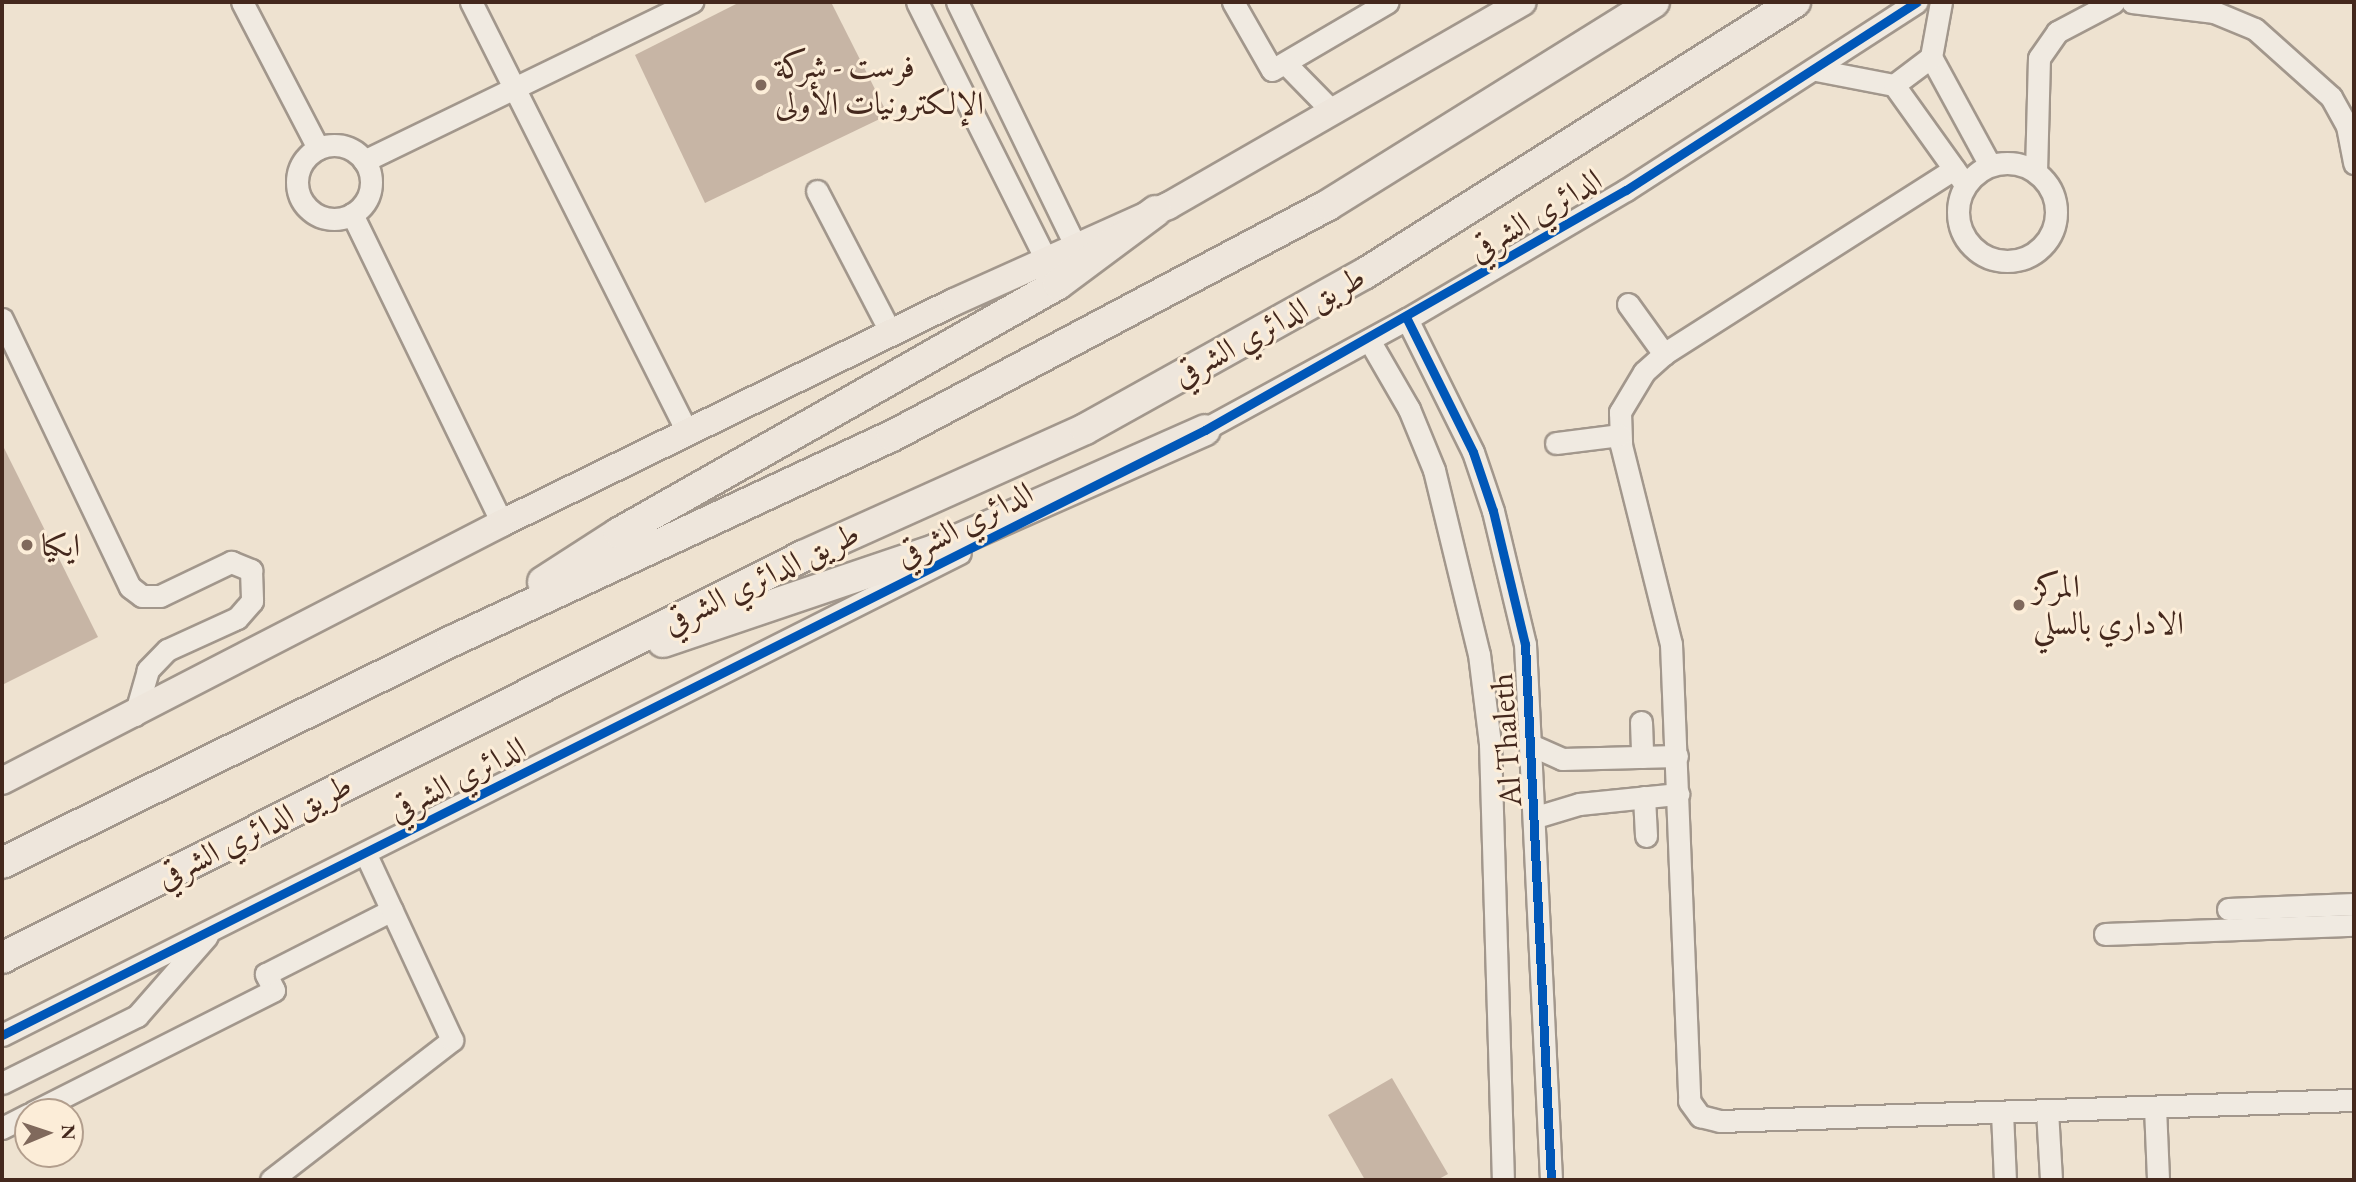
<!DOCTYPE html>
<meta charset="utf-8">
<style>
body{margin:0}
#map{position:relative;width:2356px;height:1182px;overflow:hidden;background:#eee2d0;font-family:"EB Garamond",Amiri,serif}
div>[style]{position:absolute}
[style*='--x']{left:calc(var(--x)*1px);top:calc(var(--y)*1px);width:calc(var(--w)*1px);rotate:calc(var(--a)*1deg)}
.building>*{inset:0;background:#c7b5a5}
.roads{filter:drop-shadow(2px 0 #a2978c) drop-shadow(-2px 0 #a2978c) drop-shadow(0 2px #a2978c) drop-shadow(0 -2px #a2978c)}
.minor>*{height:21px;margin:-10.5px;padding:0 10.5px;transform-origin:10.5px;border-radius:10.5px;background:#f0eae1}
.minor>.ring{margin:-10.5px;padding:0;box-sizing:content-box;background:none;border:21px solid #f0eae1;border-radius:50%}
.major>*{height:26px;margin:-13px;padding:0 13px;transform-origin:13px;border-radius:13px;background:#eee6dc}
.highway>*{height:30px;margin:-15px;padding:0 15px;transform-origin:15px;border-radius:15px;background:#eee6dc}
.cycleway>*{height:9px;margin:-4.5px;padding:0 4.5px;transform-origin:4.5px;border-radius:4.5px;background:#0057b8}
.dots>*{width:19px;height:19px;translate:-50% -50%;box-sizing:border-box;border:4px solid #fcedd8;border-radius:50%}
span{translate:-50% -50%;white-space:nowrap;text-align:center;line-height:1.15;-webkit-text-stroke:6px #fcedd8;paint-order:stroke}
.poi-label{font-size:32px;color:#44281d}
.left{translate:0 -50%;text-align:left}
.street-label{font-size:32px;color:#44281d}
.frame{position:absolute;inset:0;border:4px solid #44281d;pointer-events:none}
.north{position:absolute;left:14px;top:1098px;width:70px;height:70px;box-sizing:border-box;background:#fcedd8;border:2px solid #b29e8d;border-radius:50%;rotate:88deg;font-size:19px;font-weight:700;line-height:28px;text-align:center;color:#44281d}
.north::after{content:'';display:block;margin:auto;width:24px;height:32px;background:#80695c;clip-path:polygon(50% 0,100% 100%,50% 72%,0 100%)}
</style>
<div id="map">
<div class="building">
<i style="clip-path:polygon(740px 2px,831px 2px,888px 115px,705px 203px,635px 55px)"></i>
<i style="clip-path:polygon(2px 444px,98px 637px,2px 685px)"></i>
<i style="clip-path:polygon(1392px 1078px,1448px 1174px,1437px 1180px,1365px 1180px,1328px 1115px)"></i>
</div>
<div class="roads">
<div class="minor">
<i style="--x:242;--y:2;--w:165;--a:62.5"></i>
<i style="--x:471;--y:2;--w:481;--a:63.3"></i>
<i style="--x:917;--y:2;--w:302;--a:63.4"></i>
<i style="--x:957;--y:2;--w:286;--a:64.1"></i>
<i style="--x:1233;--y:2;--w:78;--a:60.2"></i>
<i style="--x:1272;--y:70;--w:134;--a:-30.4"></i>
<i style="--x:2132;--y:2;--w:83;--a:7"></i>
<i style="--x:2214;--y:12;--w:44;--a:22.5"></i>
<i style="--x:2255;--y:29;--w:102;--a:41.8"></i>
<i style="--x:2331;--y:97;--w:33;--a:61"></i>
<i style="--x:2347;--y:126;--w:38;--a:79"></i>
<i style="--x:1931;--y:57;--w:123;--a:61.4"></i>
<i style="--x:1286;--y:64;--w:66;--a:45.6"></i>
<i style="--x:1816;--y:70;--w:79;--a:10.9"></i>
<i style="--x:1894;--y:85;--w:46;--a:-37.1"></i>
<i style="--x:1931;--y:57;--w:56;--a:-79.7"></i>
<i style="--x:1894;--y:85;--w:117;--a:54.4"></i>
<i class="ring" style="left:297px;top:145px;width:53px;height:53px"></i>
<i style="--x:364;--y:161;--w:365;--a:-25.9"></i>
<i class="ring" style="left:1958px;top:163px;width:77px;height:77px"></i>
<i style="--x:1954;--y:169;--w:344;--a:147.5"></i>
<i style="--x:1664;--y:354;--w:27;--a:138"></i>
<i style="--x:1644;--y:372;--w:47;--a:121"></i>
<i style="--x:1620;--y:412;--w:33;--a:88"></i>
<i style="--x:1621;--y:445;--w:205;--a:75.9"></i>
<i style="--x:1671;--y:644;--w:457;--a:87.7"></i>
<i style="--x:1689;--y:1101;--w:19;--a:54"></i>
<i style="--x:1700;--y:1116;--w:21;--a:14"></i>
<i style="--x:1720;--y:1121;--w:634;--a:-1.9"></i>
<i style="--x:2036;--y:172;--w:114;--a:-88.5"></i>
<i style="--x:2039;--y:58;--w:32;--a:-55"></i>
<i style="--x:2057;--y:32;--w:64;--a:-27.8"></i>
<i style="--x:817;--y:191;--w:160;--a:62.5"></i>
<i style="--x:352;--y:214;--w:343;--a:64.1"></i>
<i style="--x:1628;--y:304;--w:62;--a:54.2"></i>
<i style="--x:2;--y:319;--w:297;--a:64.5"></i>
<i style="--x:130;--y:587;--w:15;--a:37"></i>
<i style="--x:142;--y:596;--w:18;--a:0"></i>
<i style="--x:160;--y:596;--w:79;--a:-25.6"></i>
<i style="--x:231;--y:562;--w:22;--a:22"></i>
<i style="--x:251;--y:570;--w:31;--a:88"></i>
<i style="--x:252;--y:601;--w:23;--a:131"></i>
<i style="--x:237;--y:618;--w:77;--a:155.4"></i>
<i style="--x:167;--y:650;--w:28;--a:134"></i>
<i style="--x:148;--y:670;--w:47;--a:106.1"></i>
<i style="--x:1407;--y:319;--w:148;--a:63.6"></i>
<i style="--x:1473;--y:452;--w:62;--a:71.3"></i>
<i style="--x:1493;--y:511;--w:137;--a:76.5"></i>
<i style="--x:1525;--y:644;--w:537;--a:87.22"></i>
<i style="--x:1369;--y:340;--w:80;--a:59.9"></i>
<i style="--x:1409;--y:409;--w:66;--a:67.7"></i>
<i style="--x:1434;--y:470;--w:189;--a:76.3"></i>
<i style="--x:1479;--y:654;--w:91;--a:83"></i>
<i style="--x:1490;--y:744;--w:436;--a:88.3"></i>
<i style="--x:1192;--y:436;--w:245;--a:-28.6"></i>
<i style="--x:1407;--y:319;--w:254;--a:-30.5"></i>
<i style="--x:1626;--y:190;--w:346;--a:-32.9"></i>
<i style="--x:1556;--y:443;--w:64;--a:-7.1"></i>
<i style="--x:1641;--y:722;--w:35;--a:88"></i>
<i style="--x:1531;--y:745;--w:34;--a:24"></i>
<i style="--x:1562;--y:759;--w:115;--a:-1.5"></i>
<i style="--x:1644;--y:797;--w:39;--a:87"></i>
<i style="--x:1536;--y:817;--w:45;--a:-16.8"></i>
<i style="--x:1579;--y:804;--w:100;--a:-5.8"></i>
<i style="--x:2228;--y:909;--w:126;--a:-2.3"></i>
<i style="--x:2105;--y:934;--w:249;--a:-2.1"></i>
<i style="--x:2;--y:1035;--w:1072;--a:-26.71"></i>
<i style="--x:2;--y:1083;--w:151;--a:-26.4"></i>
<i style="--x:137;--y:1016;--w:106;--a:-48.8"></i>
<i style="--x:2155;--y:1107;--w:73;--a:87.6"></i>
<i style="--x:2047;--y:1110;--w:70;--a:86.7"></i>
<i style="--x:33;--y:1112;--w:270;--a:-26.8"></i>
<i style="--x:274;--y:990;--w:18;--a:-117"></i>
<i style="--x:266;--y:974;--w:141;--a:-26.9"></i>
<i style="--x:2002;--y:1112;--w:68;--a:87.5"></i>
<i style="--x:2;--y:1128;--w:29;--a:-27"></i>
<i style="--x:271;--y:1180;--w:229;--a:-37.7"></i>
<i style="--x:452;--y:1040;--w:206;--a:-114.9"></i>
</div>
<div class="major">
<i style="--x:2;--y:781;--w:563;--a:-27.29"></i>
<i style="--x:502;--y:523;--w:503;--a:-26.06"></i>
<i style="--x:954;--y:302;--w:235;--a:-24.2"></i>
<i style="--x:1168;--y:206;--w:409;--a:-29.9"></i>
</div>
<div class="highway">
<i style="--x:543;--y:582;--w:90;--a:-32.8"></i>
<i style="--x:619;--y:533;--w:505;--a:-29.56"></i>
<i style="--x:1058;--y:284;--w:122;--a:-36.7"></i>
<i style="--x:663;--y:642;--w:289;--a:-18.7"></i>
<i style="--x:937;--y:549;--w:293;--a:-23.9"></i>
<i style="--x:2;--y:863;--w:502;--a:-26.26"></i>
<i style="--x:452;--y:641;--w:485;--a:-25"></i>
<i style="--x:892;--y:436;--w:493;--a:-27.9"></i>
<i style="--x:1328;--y:205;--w:384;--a:-31.9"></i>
<i style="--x:2;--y:958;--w:896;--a:-26.65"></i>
<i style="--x:803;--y:556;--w:309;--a:-24.2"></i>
<i style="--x:1085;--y:429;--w:319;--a:-29.1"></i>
<i style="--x:1364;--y:274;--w:510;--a:-32.26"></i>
</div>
</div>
<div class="cycleway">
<i style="--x:1407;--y:319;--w:148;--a:63.6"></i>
<i style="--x:1473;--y:452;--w:62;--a:71.3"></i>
<i style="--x:1493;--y:511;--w:137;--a:76.5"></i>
<i style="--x:1525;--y:644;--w:537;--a:87.22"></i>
<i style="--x:2;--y:1035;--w:1347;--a:-26.7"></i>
<i style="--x:1205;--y:430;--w:485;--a:-29.7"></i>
<i style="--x:1626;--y:190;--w:346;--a:-32.9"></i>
</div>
<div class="dots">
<i style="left:761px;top:85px;background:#80695c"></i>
<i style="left:27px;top:545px;background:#80695c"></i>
<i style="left:2019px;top:605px;background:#80695c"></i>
</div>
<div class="poi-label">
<span class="left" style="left:775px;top:85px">فرست - شركة<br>الإلكترونيات الأولى</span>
<span class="left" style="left:41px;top:545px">ايكيا</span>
<span class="left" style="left:2033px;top:605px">المركز<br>الاداري بالسلي</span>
</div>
<div class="street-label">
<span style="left:1535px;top:215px;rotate:-31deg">الدائري الشرقي</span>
<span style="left:1269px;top:326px;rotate:-29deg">طريق الدائري الشرقي</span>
<span style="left:964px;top:524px;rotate:-27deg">الدائري الشرقي</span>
<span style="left:761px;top:578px;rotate:-26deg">طريق الدائري الشرقي</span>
<span style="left:1506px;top:740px;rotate:-94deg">Al Thaleth</span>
<span style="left:457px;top:779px;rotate:-27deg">الدائري الشرقي</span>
<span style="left:254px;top:831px;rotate:-27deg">طريق الدائري الشرقي</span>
</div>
<div class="frame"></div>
<div class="north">N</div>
</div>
